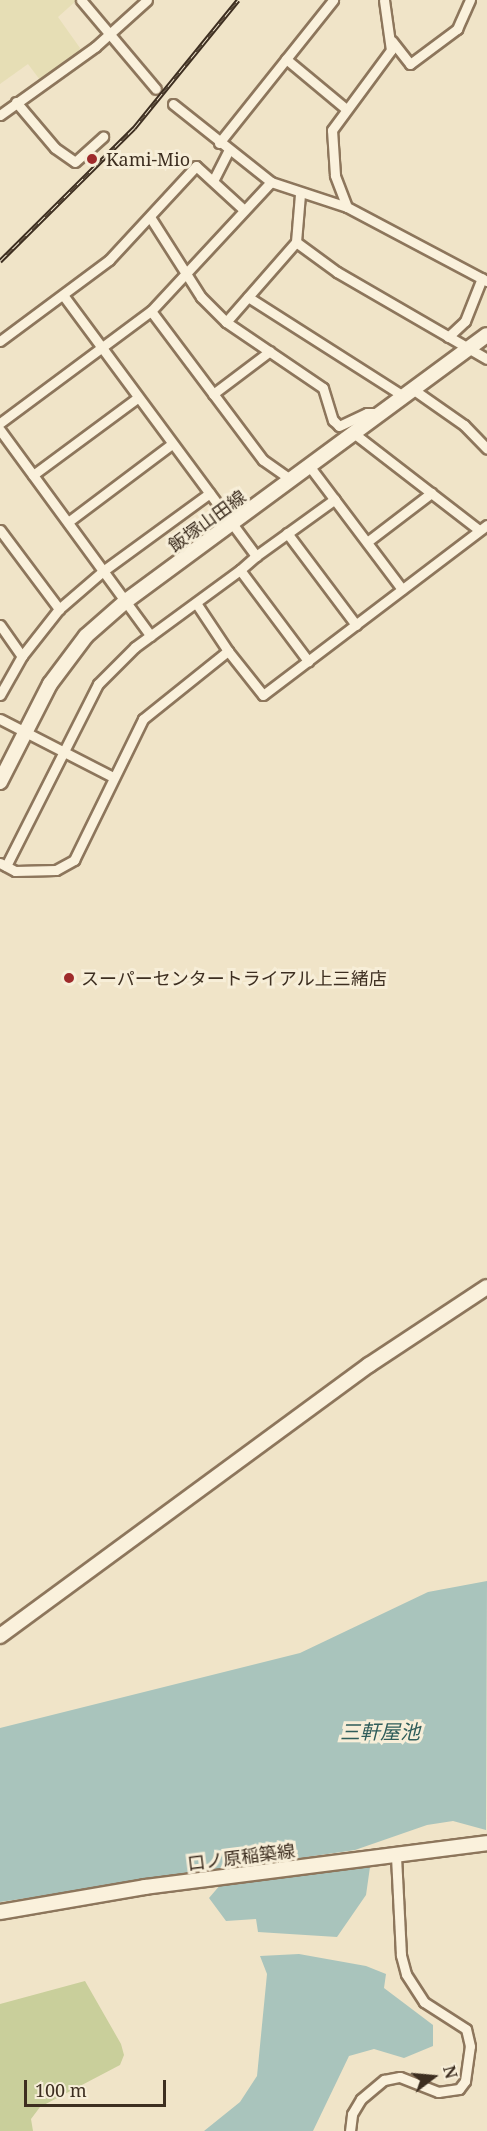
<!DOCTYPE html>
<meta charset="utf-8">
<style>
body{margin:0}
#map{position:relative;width:487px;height:2131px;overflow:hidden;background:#f0e4c8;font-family:"Noto Serif","Noto Sans JP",serif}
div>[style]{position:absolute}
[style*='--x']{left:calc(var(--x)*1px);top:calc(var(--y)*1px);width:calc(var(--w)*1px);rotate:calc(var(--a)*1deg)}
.farmland>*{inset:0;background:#e6deb5}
.green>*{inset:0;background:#c9cf9b}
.water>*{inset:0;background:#a9c4bc}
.roads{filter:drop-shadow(2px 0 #8d765c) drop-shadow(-2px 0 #8d765c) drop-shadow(0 2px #8d765c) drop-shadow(0 -2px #8d765c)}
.street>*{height:9px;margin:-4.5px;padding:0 4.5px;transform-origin:4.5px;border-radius:4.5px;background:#faf1dc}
.secondary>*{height:14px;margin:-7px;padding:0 7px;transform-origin:7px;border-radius:7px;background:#faf1dc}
.rail>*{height:5px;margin-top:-2.5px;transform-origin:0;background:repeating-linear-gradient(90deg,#f7eed8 0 9px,#3d2e20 0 18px);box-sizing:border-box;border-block:2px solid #3d2e20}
.dots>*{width:16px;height:16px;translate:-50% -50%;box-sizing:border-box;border:3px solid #f7eed8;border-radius:50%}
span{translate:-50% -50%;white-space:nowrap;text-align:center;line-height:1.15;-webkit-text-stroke:6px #f7eed8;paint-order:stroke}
.poi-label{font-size:18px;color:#3d2e20}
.left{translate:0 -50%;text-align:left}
.street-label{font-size:18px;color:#3d2e20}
.water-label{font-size:20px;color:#2f5d5a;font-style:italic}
.north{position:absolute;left:403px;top:2047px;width:60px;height:60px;-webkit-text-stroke:4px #f7eed8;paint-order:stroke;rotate:74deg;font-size:16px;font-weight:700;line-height:24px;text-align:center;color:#3d2e20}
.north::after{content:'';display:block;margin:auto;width:21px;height:27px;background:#3d2e20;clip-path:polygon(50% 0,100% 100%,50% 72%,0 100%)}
.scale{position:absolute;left:24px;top:2080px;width:142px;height:27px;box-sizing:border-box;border:3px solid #3d2e20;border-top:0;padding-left:8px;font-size:18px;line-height:21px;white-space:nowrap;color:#3d2e20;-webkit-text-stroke:4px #f7eed8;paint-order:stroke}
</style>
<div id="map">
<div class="farmland">
<i style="clip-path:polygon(0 0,77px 0,58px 17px,80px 48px,77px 55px,40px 80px,28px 64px,0 84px)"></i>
</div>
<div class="green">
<i style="clip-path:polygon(85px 1981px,121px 2044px,124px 2055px,120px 2065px,40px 2107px,31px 2119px,33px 2131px,0 2131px,0 2004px)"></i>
</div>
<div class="water">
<i style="clip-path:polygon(487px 1581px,486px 1830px,453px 1821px,427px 1825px,355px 1850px,0 1902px,0 1728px,300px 1653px,428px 1592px)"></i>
<i style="clip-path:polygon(370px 1867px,366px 1895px,337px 1937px,258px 1932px,256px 1919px,226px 1921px,209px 1898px,221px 1884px)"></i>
<i style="clip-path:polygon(299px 1954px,366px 1966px,386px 1974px,384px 1988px,433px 2025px,433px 2046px,404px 2058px,374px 2049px,349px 2056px,313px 2131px,204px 2131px,240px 2102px,257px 2076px,267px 1974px,260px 1956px)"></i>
</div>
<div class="roads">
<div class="street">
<i style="--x:81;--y:0;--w:116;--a:49.9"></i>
<i style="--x:392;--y:41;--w:29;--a:52"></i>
<i style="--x:410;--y:64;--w:59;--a:-36.7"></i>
<i style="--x:457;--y:29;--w:32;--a:-66"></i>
<i style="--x:286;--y:59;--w:78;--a:39.8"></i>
<i style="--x:16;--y:102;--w:60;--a:49.7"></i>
<i style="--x:55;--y:148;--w:24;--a:35"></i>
<i style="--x:75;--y:162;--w:38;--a:-42"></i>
<i style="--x:173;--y:104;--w:125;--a:38.5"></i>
<i style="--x:271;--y:182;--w:80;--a:18.2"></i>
<i style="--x:347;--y:207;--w:158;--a:27.9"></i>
<i style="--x:0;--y:115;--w:117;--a:-35.6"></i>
<i style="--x:95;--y:47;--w:70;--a:-42.1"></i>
<i style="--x:219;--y:143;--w:183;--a:-51.4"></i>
<i style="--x:213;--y:181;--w:35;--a:-63"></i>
<i style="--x:347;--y:207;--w:34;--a:-111"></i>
<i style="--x:335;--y:175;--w:45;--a:-93.8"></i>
<i style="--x:332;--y:130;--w:99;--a:-53.6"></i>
<i style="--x:391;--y:50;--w:50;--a:-98"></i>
<i style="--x:150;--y:217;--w:95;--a:57.5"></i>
<i style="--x:201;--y:297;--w:35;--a:45"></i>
<i style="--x:226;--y:322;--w:117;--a:34.2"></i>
<i style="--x:323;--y:388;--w:34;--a:73"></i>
<i style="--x:333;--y:420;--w:8;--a:45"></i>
<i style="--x:339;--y:426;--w:31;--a:-25"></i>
<i style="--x:367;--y:413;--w:13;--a:0"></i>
<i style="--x:296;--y:242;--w:51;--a:36.2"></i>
<i style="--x:337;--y:272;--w:173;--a:30.1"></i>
<i style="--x:63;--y:295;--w:325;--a:53.5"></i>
<i style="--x:256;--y:556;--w:21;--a:139"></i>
<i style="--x:240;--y:570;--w:114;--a:53.2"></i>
<i style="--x:248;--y:297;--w:186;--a:32.5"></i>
<i style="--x:151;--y:311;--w:186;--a:53.1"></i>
<i style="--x:263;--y:460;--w:35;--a:35"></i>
<i style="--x:226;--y:322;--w:106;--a:-48.8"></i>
<i style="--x:296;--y:242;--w:48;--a:-85.2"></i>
<i style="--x:448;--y:337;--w:23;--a:-43"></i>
<i style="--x:465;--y:321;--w:46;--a:-68.4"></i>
<i style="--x:0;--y:341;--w:136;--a:-36.6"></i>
<i style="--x:109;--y:260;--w:128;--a:-47.2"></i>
<i style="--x:196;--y:166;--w:65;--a:42.5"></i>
<i style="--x:414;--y:390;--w:61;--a:35"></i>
<i style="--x:464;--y:425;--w:33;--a:46"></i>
<i style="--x:213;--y:394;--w:71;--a:-37"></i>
<i style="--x:0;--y:423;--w:188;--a:-36.6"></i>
<i style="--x:151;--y:311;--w:176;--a:-47.1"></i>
<i style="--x:0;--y:430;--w:255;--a:53.8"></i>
<i style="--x:356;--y:435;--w:155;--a:37.7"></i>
<i style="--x:310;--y:467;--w:153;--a:53"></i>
<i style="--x:33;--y:475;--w:129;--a:-36.5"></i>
<i style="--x:68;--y:522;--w:130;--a:-36.9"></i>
<i style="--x:0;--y:530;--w:99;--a:53.2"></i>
<i style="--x:287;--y:533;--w:115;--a:53.1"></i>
<i style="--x:367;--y:542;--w:81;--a:-37.4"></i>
<i style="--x:256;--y:556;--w:97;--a:-35.8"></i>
<i style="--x:196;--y:603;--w:58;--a:56.3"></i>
<i style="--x:0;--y:625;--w:38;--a:55"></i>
<i style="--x:0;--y:695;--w:45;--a:-60.6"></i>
<i style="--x:22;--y:656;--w:60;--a:-51.8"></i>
<i style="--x:59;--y:609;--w:58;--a:-40.8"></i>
<i style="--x:103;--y:571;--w:132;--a:-36.1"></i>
<i style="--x:0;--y:719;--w:127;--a:27.2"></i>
<i style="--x:0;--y:863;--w:17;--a:28"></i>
<i style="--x:15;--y:871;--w:41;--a:-1.4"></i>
<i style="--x:56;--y:870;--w:21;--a:-29"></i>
<i style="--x:74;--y:860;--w:157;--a:-63.9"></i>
<i style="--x:143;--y:719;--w:109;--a:-38.7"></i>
<i style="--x:228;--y:651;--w:56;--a:51.5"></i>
<i style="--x:263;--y:695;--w:281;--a:-37.2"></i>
<i style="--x:6;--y:866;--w:204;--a:-63.2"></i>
<i style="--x:98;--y:684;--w:52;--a:-45"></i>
<i style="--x:135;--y:647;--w:130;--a:-36.3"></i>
<i style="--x:350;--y:2131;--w:17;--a:-83"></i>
<i style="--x:352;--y:2114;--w:17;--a:-59"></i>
<i style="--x:361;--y:2099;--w:30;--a:-40"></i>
<i style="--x:384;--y:2080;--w:16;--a:-11"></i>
<i style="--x:400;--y:2077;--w:41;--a:21.5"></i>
<i style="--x:438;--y:2092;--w:21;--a:-8"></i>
<i style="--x:459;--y:2089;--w:10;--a:-53"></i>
<i style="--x:465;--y:2081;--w:35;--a:-82"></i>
<i style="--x:470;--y:2046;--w:17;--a:-103"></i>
<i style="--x:466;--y:2029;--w:50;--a:-147.3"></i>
<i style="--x:424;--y:2002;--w:33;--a:-123"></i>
<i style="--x:406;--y:1974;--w:20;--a:-105"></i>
<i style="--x:401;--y:1955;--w:100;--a:-92.9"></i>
</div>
<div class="secondary">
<i style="--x:0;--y:782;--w:110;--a:-63"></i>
<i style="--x:50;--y:684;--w:60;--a:-53.1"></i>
<i style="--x:86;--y:636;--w:53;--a:-41.2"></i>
<i style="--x:126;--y:601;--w:448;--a:-36.4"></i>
<i style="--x:0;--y:1636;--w:458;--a:-36.3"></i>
<i style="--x:369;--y:1365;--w:141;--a:-33.5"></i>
<i style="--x:0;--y:1912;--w:147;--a:-9.8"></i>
<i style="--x:145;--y:1887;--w:345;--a:-7.3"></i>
</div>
</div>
<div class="rail">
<i style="--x:0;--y:261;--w:189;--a:-44.8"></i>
<i style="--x:134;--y:128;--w:165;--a:-50.9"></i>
</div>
<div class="dots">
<i style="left:92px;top:159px;background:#9e2a2b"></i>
<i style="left:69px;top:978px;background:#9e2a2b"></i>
</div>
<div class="poi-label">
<span class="left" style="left:106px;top:159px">Kami-Mio</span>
<span class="left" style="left:81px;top:978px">スーパーセンタートライアル上三緒店</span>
</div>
<div class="street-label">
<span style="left:207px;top:521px;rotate:-36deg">飯塚山田線</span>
<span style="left:241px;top:1857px;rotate:-7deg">口ノ原稲築線</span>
</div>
<div class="water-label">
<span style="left:380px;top:1731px">三軒屋池</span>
</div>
<div class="north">N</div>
<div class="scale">100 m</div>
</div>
